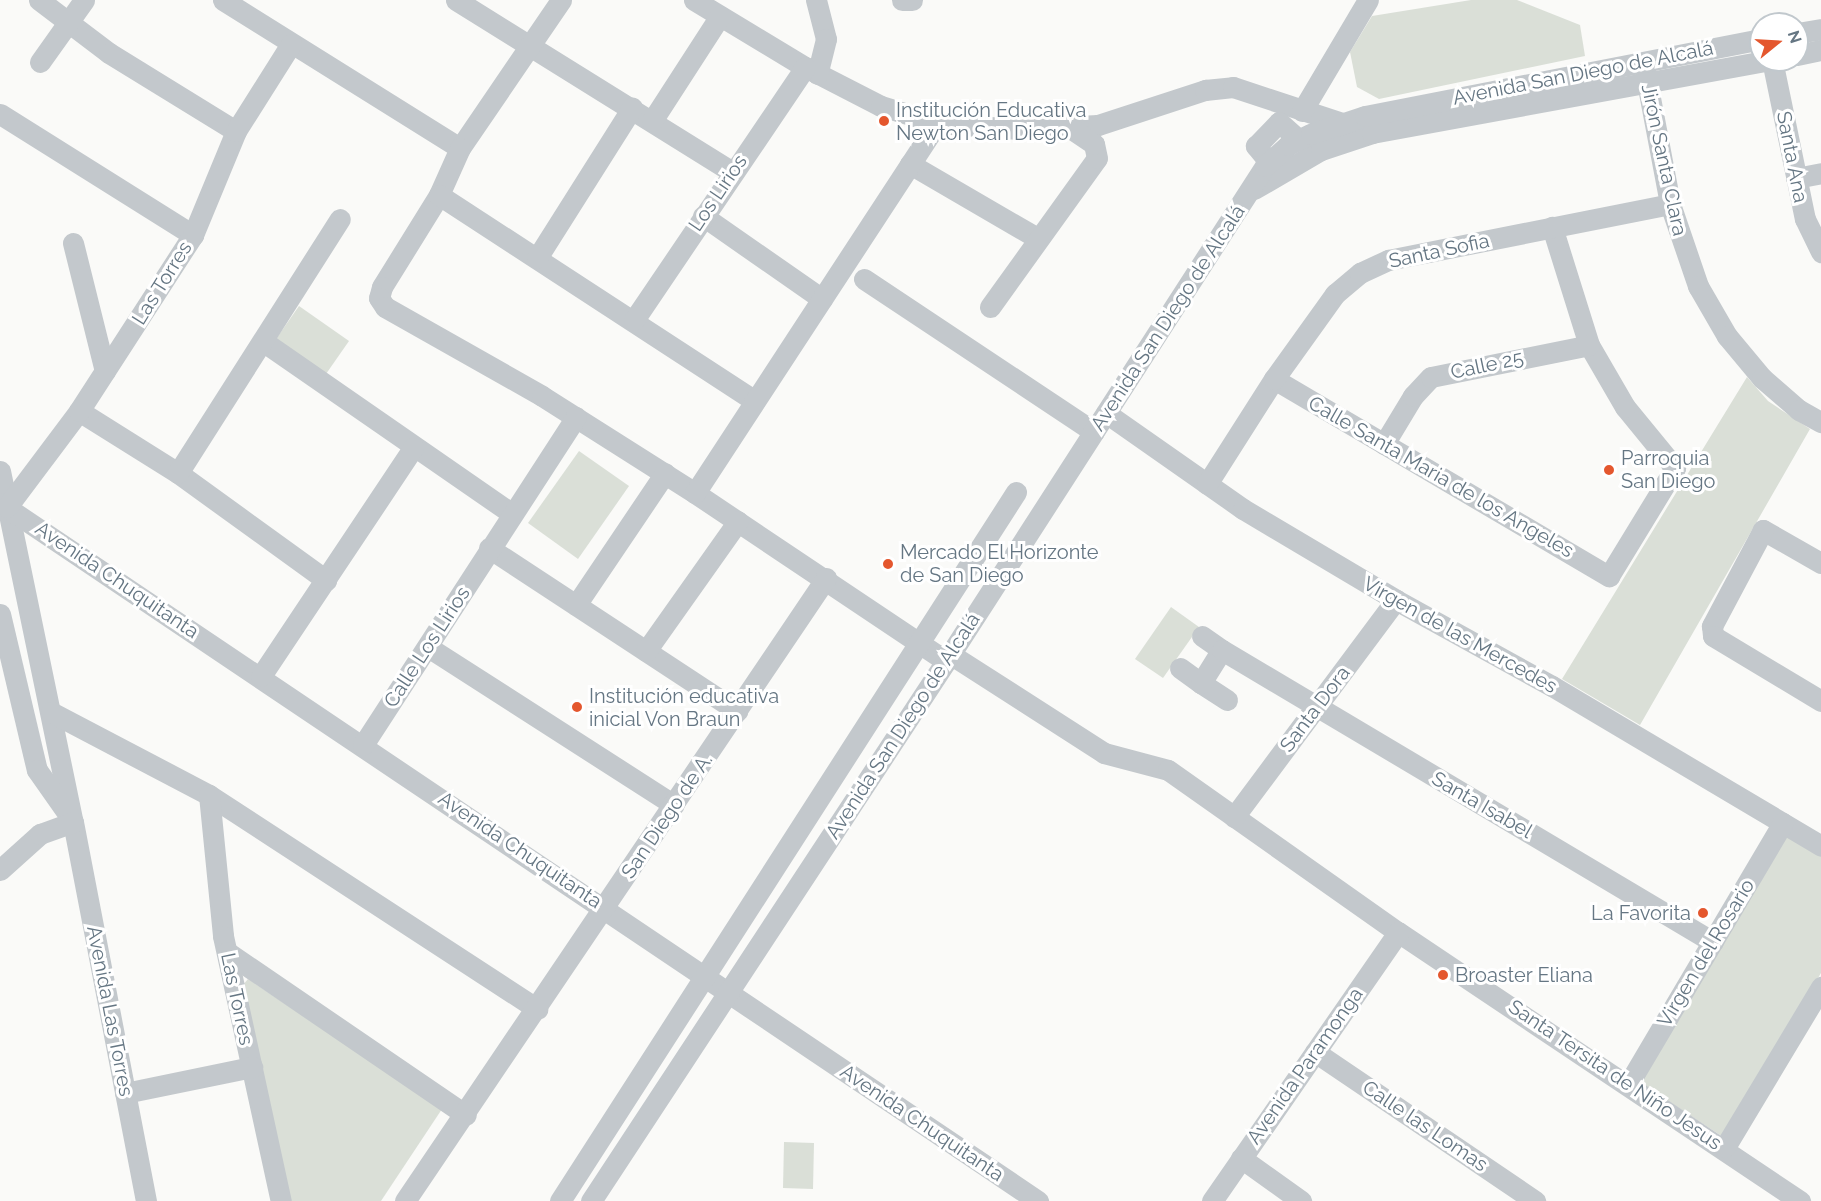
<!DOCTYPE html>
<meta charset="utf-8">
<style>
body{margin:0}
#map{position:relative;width:1821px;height:1201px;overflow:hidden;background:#fafaf8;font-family:Raleway,sans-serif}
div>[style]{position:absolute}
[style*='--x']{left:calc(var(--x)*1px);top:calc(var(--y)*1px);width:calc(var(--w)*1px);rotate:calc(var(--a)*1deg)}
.green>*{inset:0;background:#dadfd7}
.minor>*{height:21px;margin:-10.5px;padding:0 10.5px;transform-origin:10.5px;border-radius:10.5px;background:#c3c8cc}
.dots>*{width:16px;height:16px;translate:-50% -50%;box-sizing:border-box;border:3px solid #fff;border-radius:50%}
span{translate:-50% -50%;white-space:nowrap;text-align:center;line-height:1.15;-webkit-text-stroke:6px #fff;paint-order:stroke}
.street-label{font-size:20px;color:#657683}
.poi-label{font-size:20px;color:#657683}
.left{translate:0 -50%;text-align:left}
.right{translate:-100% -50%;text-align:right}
.north{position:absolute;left:1749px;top:12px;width:60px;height:60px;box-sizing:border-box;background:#fff;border:2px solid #c1c8cd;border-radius:50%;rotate:72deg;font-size:16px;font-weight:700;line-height:24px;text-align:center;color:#657683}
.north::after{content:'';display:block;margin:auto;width:21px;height:27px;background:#e4572e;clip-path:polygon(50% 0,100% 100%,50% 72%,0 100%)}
</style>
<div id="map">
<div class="green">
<i style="clip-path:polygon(1471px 0,1517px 0,1580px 25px,1585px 56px,1379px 99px,1357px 87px,1350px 52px,1372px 16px)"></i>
<i style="clip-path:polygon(299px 306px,349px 341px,326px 374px,276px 339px)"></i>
<i style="clip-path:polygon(1747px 377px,1768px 401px,1810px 429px,1640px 725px,1562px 679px)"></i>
<i style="clip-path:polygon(579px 451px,629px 486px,578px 559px,528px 523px)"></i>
<i style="clip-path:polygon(1171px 607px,1199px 627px,1163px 678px,1135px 659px)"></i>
<i style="clip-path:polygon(1787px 832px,1821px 854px,1821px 973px,1723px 1137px,1638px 1081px)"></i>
<i style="clip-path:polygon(248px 979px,442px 1109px,381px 1201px,291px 1201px,242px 986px)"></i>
<i style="clip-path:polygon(784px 1142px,814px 1143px,813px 1189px,783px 1188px)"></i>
</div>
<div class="minor">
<i style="--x:39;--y:0;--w:88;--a:37.1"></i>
<i style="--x:109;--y:53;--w:149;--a:31.6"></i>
<i style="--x:223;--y:0;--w:279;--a:32"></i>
<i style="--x:456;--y:0;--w:325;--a:31.9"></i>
<i style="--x:561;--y:0;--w:179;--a:124.3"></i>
<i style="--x:460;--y:148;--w:51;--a:114.1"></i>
<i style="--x:439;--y:195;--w:108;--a:121.8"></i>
<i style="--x:382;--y:287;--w:11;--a:105"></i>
<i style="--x:379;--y:298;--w:11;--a:56"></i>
<i style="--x:385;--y:307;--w:180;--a:29.5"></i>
<i style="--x:542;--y:396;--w:181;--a:32.4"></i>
<i style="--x:695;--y:493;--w:302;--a:33.8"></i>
<i style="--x:694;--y:0;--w:130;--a:31.1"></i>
<i style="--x:805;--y:67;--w:85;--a:27.2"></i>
<i style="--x:881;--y:106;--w:59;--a:16.9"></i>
<i style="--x:937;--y:123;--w:82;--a:4.2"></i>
<i style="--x:1019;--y:129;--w:79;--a:-2.9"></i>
<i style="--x:1098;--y:125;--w:113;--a:-18.1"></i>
<i style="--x:1205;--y:90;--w:28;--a:-6"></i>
<i style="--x:1233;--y:87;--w:146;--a:18.3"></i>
<i style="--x:816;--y:0;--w:40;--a:75.6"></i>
<i style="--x:826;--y:39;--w:36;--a:104"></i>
<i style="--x:902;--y:0;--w:10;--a:0"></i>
<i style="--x:1797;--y:33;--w:24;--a:-9"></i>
<i style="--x:1797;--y:55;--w:25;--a:-12"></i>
<i style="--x:1772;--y:60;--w:162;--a:78.3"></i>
<i style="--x:1805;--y:219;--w:37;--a:64"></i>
<i style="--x:40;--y:62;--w:76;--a:-54.6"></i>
<i style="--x:1644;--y:66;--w:140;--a:79.3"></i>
<i style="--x:1670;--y:204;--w:87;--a:71.1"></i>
<i style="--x:1698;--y:286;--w:58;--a:59.9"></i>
<i style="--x:1727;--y:336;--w:55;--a:50.2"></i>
<i style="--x:1762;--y:378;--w:49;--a:40.9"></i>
<i style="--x:1799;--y:410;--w:25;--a:29"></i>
<i style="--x:1302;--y:111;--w:129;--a:-59.3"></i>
<i style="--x:0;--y:114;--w:228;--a:32.1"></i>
<i style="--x:652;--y:121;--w:125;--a:-57.1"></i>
<i style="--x:1269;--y:162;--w:21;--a:-129"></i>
<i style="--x:1256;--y:146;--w:33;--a:-46"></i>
<i style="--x:1279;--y:122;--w:27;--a:42"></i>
<i style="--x:910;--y:164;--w:147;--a:30.2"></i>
<i style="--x:1796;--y:178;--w:25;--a:-11"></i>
<i style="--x:1254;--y:189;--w:78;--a:-30.2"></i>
<i style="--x:1321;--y:150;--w:54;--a:-18.4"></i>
<i style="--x:1372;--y:133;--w:404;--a:-10.4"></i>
<i style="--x:439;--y:195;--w:377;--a:33.1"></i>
<i style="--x:703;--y:216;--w:145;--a:34.9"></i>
<i style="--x:73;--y:243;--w:132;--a:76"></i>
<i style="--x:537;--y:258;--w:178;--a:-57.7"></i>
<i style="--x:864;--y:279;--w:276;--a:33.6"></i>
<i style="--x:990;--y:307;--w:183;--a:-54.3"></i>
<i style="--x:1097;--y:158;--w:14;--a:-102"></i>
<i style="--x:1094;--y:144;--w:30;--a:-146"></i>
<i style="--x:634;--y:320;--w:305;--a:-55.9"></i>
<i style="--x:264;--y:342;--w:302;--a:34.7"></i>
<i style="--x:1274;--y:379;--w:389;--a:30.5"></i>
<i style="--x:1609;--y:576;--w:127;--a:-58.6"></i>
<i style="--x:1675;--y:468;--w:79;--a:-129.3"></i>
<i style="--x:1625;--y:407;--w:72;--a:-120.1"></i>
<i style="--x:1589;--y:345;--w:124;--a:-107.4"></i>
<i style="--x:79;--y:411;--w:117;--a:32.1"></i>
<i style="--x:178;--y:473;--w:183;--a:35.9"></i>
<i style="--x:1106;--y:413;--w:167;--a:35"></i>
<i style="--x:1243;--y:509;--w:178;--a:30.7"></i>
<i style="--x:1396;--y:600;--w:178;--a:28.9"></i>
<i style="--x:1552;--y:686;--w:313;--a:30.7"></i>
<i style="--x:1384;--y:444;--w:56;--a:-58.9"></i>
<i style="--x:1413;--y:396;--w:26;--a:-47"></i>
<i style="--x:1431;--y:377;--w:161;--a:-11.4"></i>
<i style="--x:0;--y:471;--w:359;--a:78.3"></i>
<i style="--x:73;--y:822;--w:386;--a:79.1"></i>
<i style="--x:178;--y:473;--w:301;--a:-57.5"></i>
<i style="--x:1207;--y:484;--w:125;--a:-57.5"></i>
<i style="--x:1274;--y:379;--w:105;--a:-54.3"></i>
<i style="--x:1335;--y:294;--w:33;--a:-40"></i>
<i style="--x:1360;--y:273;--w:31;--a:-25"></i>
<i style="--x:1388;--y:260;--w:288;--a:-11.2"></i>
<i style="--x:695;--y:493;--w:442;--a:-56.8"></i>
<i style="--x:0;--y:503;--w:1251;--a:33.92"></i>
<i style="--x:7;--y:507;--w:120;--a:-53.1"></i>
<i style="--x:79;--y:411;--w:210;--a:-57.1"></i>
<i style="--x:193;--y:235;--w:113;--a:-67.5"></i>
<i style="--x:236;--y:131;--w:103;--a:-57.7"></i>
<i style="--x:489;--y:548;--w:297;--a:33.3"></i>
<i style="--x:1821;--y:563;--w:67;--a:-150.4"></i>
<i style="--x:1763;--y:530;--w:109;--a:118"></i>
<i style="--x:1712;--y:626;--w:10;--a:84"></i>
<i style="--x:1713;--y:636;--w:126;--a:31"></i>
<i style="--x:576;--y:605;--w:159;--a:-56"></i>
<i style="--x:0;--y:614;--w:160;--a:76.7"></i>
<i style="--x:37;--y:770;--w:54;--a:54.8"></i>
<i style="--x:1202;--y:636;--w:24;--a:35"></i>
<i style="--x:428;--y:647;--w:292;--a:32.7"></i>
<i style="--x:646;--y:651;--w:159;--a:-54.7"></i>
<i style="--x:950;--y:654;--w:183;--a:32.7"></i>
<i style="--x:1104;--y:753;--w:66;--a:14.9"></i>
<i style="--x:1168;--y:770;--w:281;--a:35.2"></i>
<i style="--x:1398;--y:932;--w:484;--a:33.8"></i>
<i style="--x:1180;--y:668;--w:26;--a:36"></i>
<i style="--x:261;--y:676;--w:274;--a:-56.3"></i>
<i style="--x:1227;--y:700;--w:31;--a:-147"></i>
<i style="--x:1201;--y:683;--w:39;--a:-58"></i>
<i style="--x:1222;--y:650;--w:571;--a:30.74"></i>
<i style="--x:51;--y:712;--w:178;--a:27.7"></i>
<i style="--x:209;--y:795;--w:392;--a:33.1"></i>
<i style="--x:363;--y:745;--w:391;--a:-57"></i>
<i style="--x:209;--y:795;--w:142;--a:84.3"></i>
<i style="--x:223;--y:936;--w:271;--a:77.7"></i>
<i style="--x:1234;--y:817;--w:271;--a:-53.3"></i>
<i style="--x:0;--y:870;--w:54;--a:-42"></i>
<i style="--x:40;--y:834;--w:35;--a:-20"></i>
<i style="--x:227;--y:952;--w:289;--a:34.3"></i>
<i style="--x:1315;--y:1052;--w:266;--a:34.1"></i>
<i style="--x:1629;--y:1083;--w:302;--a:-59.4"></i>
<i style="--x:125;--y:1093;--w:130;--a:-11.6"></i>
<i style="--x:1725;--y:1147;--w:187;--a:-59"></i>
<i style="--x:1241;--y:1158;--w:74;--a:35.6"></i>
<i style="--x:405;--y:1201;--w:752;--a:-55.95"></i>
<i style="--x:560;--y:1201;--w:843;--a:-57.25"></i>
<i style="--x:591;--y:1201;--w:646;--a:-56.68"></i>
<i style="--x:946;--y:661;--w:589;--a:-57.2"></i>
<i style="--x:1265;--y:166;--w:31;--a:-42"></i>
<i style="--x:1288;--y:145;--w:25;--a:-26"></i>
<i style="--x:1311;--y:134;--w:57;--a:-18.4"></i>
<i style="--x:1365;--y:116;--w:403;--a:-11"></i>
<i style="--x:1212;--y:1201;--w:327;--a:-55.3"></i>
</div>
<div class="dots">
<i style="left:884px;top:121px;background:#e4572e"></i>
<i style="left:1609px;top:470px;background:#e4572e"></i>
<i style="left:888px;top:564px;background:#e4572e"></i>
<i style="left:577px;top:707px;background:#e4572e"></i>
<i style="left:1703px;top:913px;background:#e4572e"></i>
<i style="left:1443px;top:975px;background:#e4572e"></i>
</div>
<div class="street-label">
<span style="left:1583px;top:73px;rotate:-11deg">Avenida San Diego de Alcalá</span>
<span style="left:1792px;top:157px;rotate:79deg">Santa Ana</span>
<span style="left:1664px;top:160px;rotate:78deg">Jirón Santa Clara</span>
<span style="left:718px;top:193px;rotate:-56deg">Los Lirios</span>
<span style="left:1439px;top:251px;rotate:-12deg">Santa Sofia</span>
<span style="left:162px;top:283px;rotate:-58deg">Las Torres</span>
<span style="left:1168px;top:318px;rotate:-57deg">Avenida San Diego de Alcalá</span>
<span style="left:1487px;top:365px;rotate:-12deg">Calle 25</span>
<span style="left:1441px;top:477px;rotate:30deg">Calle Santa Maria de los Angeles</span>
<span style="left:117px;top:580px;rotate:34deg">Avenida Chuquitanta</span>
<span style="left:1460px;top:635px;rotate:29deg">Virgen de las Mercedes</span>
<span style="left:427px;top:647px;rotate:-57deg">Calle Los Lirios</span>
<span style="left:1315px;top:709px;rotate:-53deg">Santa Dora</span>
<span style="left:903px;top:726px;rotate:-57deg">Avenida San Diego de Alcalá</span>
<span style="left:1482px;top:805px;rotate:30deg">Santa Isabel</span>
<span style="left:667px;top:816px;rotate:-56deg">San Diego de A.</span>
<span style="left:520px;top:850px;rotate:34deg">Avenida Chuquitanta</span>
<span style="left:1706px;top:953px;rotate:-59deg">Virgen del Rosario</span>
<span style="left:237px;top:999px;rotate:78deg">Las Torres</span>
<span style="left:110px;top:1011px;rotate:79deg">Avenida Las Torres</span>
<span style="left:1305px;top:1066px;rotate:-55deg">Avenida Paramonga</span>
<span style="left:1615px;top:1075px;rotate:34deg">Santa Tersita de Niño Jesus</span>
<span style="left:922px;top:1123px;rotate:34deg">Avenida Chuquitanta</span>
<span style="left:1425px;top:1126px;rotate:34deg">Calle las Lomas</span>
</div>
<div class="poi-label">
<span class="left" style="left:896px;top:122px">Institución Educativa<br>Newton San Diego</span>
<span class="left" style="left:1621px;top:470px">Parroquia<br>San Diego</span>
<span class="left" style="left:900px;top:564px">Mercado El Horizonte<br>de San Diego</span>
<span class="left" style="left:589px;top:708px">Institución educativa<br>inicial Von Braun</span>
<span class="right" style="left:1691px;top:913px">La Favorita</span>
<span class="left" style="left:1455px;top:975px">Broaster Eliana</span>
</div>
<div class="north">N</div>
</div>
